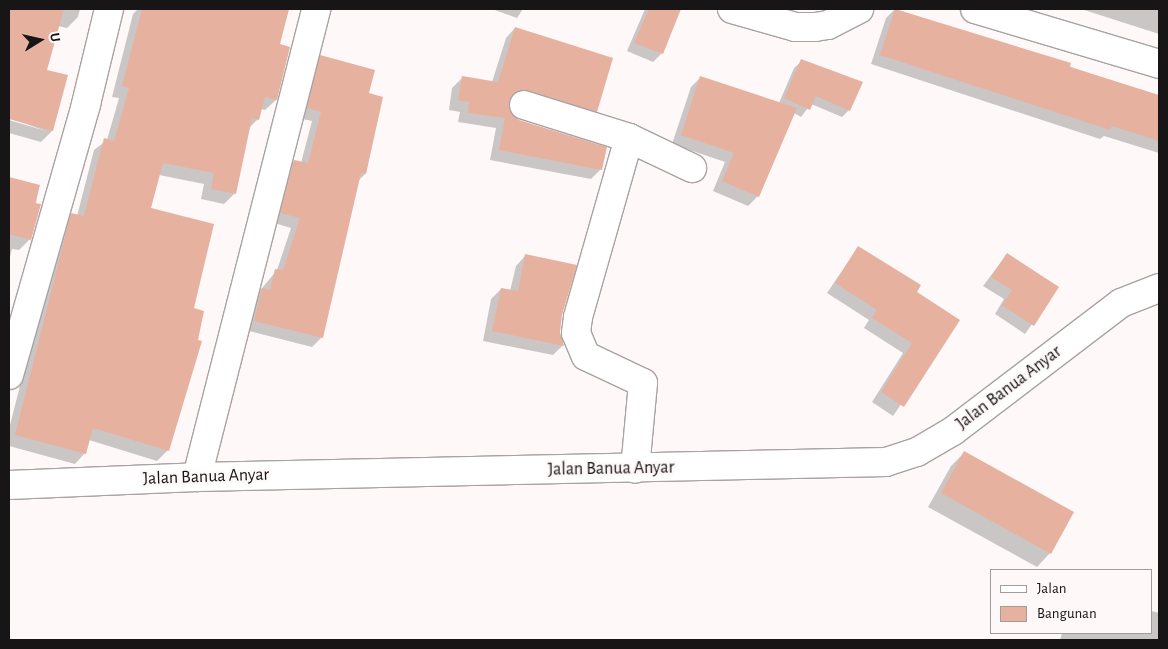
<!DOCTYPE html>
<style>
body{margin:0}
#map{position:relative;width:1168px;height:649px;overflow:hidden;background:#fef8f8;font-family:"Alegreya Sans",sans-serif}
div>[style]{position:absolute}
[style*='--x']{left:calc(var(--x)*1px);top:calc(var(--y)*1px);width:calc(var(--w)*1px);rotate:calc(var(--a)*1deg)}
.shadow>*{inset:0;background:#0003}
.building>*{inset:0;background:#e6b19f}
.roads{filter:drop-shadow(1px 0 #a9a2a2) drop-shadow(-1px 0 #a9a2a2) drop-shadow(0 1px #a9a2a2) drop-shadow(0 -1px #a9a2a2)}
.minor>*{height:28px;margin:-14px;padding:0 14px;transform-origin:14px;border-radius:14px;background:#fff}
span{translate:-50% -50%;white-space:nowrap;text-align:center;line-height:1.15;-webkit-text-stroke:5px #fef8f8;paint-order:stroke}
.street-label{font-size:18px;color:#171515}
.frame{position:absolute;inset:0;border:10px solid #171515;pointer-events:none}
.legend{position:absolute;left:990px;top:569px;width:162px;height:65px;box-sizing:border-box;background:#fef8f8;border:1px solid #a29d9d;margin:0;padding:6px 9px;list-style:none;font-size:15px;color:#171515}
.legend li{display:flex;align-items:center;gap:10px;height:25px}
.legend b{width:25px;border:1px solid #a29d9d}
.north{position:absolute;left:15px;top:15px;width:50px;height:50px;-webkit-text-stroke:4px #fef8f8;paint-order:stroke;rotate:80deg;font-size:14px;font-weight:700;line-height:20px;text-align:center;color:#171515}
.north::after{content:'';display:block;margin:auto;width:18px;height:22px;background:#171515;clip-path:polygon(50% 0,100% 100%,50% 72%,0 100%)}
</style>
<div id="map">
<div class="shadow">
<i style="clip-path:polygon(9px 9px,80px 9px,78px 17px,67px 28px,58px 26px,46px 71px,66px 76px,52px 131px,41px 142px,9px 133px,9px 120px,46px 131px,9px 118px)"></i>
<i style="clip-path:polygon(138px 9px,289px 9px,278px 45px,276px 100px,265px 110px,261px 109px,258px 119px,249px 128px,235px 193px,224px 204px,201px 199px,204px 184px,159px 175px,150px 209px,192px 309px,168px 450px,157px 461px,89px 440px,85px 453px,75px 464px,9px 446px,9px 429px,61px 225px,72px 214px,77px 216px,94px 150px,107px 140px,119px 98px,112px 97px,133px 14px)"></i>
<i style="clip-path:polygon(492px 9px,523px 9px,517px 18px)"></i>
<i style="clip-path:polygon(645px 9px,679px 11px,661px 54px,653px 62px,627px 51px)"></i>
<i style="clip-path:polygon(895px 9px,1159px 96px,1159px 153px,1104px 136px,1100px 139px,871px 64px,886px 18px)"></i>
<i style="clip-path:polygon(1081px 9px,1159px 9px,1159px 34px)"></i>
<i style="clip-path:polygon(515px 28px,596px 111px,586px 121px,518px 99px,508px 101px,508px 109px,518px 121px,601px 169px,591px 179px,490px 160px,496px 128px,458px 122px,460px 112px,449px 110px,452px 88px,462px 78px,492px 82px,506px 38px)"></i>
<i style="clip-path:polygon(321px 56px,367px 94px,382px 98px,365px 174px,358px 181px,322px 337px,312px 347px,245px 330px,253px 299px,277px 270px,291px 228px,271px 222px,284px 171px,294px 161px,301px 163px,312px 121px,298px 118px,311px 66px)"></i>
<i style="clip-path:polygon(802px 61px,849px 110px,842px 117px,811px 104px,801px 117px,794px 113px,758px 196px,748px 206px,713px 191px,725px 162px,672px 144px,691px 87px,701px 77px,779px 103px,794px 68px)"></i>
<i style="clip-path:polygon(9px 178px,39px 186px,30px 239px,19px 250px,12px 249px,9px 261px)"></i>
<i style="clip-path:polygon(858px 247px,915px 292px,959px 320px,893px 416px,872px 402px,903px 353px,864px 328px,869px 320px,827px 293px)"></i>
<i style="clip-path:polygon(1007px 254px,1058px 287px,1025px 334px,995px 314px,1004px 299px,983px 286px)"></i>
<i style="clip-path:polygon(525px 256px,561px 315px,559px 332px,563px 345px,553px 355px,483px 341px,491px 299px,501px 289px,510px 291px,516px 266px)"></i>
<i style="clip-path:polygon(964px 453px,1050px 553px,1037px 567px,928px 507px,951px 466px)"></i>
<i style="clip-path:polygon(1152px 611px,1159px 613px,1159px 640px,1060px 640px,1062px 633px,1152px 633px)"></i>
</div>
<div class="building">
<i style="clip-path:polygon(9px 9px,64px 9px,47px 70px,68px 75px,53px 131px,9px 119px)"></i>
<i style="clip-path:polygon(142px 9px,289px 9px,280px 44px,290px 47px,277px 100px,265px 97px,259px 120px,252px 118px,236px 194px,211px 189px,214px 173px,163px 163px,151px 208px,214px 224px,194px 308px,204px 311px,198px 340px,202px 341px,169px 451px,93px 428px,86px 454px,15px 435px,71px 213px,84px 216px,104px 138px,114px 141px,129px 88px,122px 86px)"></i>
<i style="clip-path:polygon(649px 9px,681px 9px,663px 54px,634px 43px)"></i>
<i style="clip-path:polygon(895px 9px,1071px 63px,1070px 67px,1159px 95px,1159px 141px,1112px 126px,1110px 130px,880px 55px)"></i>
<i style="clip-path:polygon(515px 27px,613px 58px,597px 112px,528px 90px,514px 93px,509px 101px,509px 109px,519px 120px,607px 147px,602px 170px,499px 150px,505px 118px,468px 113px,469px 102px,458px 100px,462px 76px,498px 82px)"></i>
<i style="clip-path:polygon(320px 55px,375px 70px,369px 93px,383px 97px,366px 174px,361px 173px,323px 338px,254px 321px,262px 288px,270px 290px,275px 269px,283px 270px,300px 218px,280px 213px,294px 160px,308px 163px,321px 112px,307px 108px)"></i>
<i style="clip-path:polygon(801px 59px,863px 82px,850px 111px,816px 96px,810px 110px,784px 98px)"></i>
<i style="clip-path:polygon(700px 76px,797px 108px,759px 197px,722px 181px,734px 153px,681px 135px)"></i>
<i style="clip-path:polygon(9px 177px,40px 185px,35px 203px,41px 204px,31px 240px,9px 234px)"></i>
<i style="clip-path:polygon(858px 246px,921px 285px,917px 292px,960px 320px,904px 407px,881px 392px,912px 343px,872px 318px,877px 310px,835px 283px)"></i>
<i style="clip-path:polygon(1007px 253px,1059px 287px,1034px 326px,1002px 305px,1012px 290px,991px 277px)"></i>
<i style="clip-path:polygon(525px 254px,577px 265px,562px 315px,560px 332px,564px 346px,492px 331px,501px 288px,518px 291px)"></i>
<i style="clip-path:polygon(964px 451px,1074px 512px,1051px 554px,941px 493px)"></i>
</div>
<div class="roads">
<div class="minor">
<i style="--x:732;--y:9;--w:66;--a:15.9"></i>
<i style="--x:795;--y:27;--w:20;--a:0"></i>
<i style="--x:815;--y:27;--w:13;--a:-9"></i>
<i style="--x:828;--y:25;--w:35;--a:-27"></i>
<i style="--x:975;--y:9;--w:192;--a:16.6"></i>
<i style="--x:524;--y:105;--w:110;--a:17.4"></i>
<i style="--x:629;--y:138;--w:70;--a:25.5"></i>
<i style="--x:629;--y:138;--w:186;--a:105.9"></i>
<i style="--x:578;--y:317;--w:16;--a:97"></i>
<i style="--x:576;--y:333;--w:25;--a:67"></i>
<i style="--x:586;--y:356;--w:63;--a:25.3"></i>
<i style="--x:643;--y:383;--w:86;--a:95.3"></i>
<i style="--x:9;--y:375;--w:282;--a:-74.1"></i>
<i style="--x:86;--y:104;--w:98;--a:-76.4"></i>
<i style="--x:197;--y:477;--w:483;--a:-75.7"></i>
<i style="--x:9;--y:485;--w:188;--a:-2.4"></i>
<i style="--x:197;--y:477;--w:689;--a:-1.25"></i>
<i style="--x:886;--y:462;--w:33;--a:-18"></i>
<i style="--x:917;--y:452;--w:42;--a:-30.3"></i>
<i style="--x:953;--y:431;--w:211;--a:-37.3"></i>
<i style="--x:1121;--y:303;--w:41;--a:-21.5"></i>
</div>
</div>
<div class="street-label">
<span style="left:1009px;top:388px;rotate:-37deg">Jalan Banua Anyar</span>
<span style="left:611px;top:469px;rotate:-1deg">Jalan Banua Anyar</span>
<span style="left:206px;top:477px;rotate:-2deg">Jalan Banua Anyar</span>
</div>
<div class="frame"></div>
<ul class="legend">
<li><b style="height:6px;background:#fff"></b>Jalan</li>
<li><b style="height:14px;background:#e6b19f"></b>Bangunan</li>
</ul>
<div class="north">U</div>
</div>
